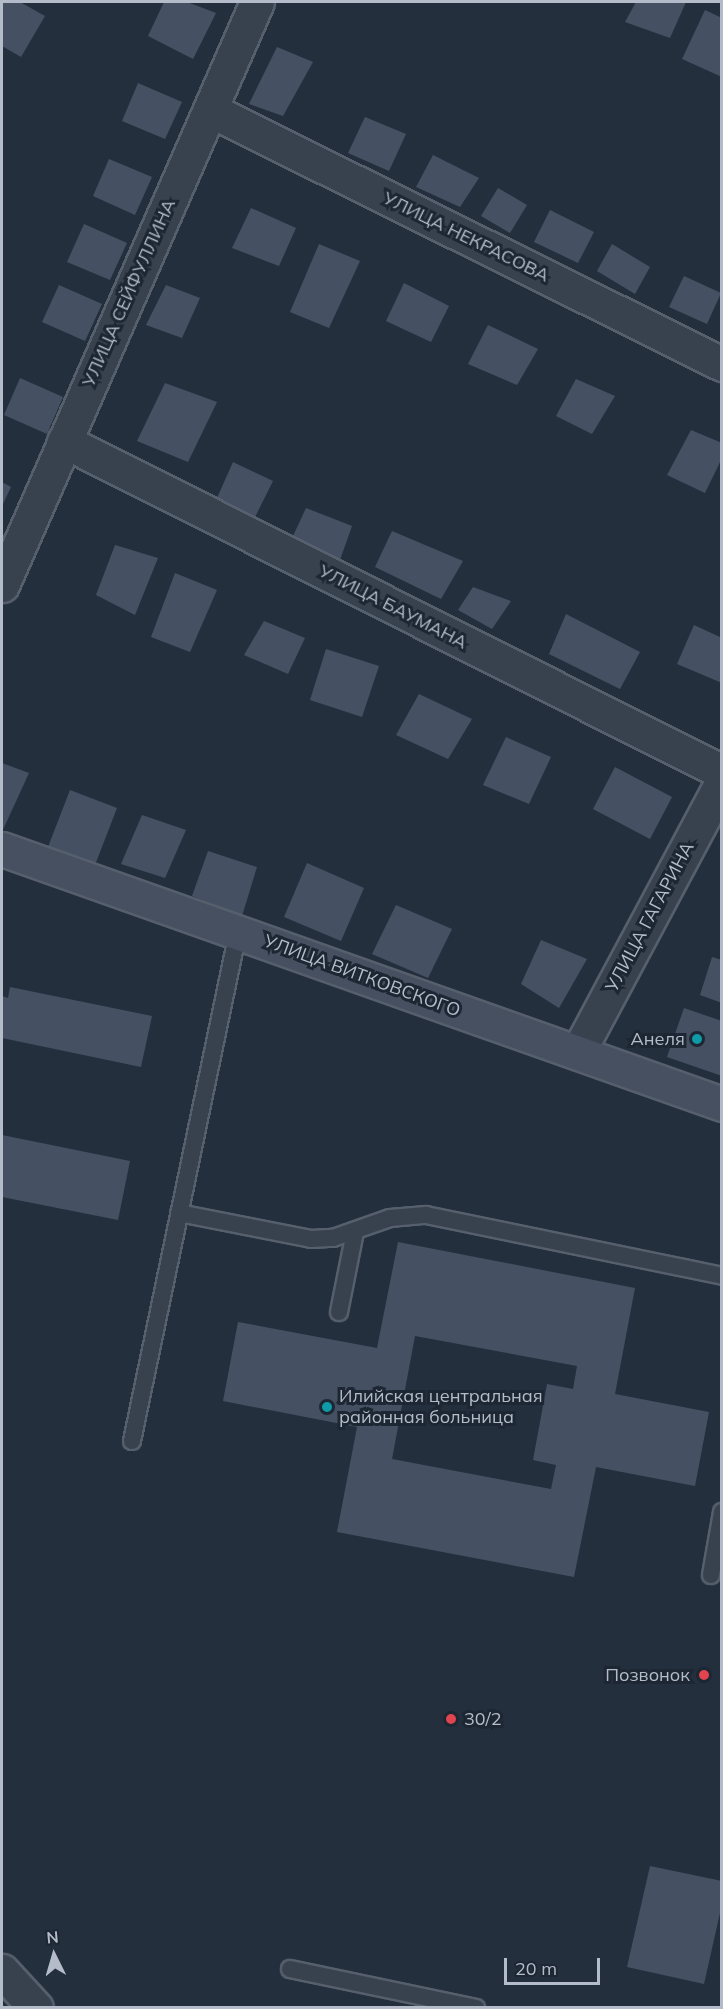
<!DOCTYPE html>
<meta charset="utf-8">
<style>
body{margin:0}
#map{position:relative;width:723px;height:2009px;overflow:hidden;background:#242f3e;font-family:Mulish,sans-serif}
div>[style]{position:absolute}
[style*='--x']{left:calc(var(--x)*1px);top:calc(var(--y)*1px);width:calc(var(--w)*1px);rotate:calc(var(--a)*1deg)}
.building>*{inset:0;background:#455162}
.roads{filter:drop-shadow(2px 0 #565f6c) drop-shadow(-2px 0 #565f6c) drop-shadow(0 2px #565f6c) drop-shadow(0 -2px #565f6c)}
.lane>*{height:16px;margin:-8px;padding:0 8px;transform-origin:8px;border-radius:8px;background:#38414e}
.street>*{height:33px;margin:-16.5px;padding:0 16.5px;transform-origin:16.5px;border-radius:16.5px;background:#38414e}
.secondary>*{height:33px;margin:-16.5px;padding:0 16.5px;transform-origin:16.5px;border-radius:16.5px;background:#465061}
.dots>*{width:16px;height:16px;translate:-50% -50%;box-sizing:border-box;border:3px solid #1d2633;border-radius:50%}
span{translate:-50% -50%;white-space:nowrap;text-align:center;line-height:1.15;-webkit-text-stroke:6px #1d2633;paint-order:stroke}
.street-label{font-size:18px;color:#b4bcc9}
.poi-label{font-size:18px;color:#b4bcc9}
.right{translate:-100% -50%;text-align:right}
.left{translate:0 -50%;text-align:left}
.frame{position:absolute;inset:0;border:3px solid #b4bcc9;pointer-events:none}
.north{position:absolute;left:24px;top:1925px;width:60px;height:60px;-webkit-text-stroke:4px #1d2633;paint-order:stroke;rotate:355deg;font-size:16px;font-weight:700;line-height:24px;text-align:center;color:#b4bcc9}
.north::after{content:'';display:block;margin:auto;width:21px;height:27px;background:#b4bcc9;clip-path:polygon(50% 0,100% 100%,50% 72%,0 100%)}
.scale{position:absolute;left:504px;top:1958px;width:96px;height:27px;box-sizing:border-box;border:3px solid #b4bcc9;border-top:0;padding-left:8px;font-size:18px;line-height:21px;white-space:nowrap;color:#b4bcc9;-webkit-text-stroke:4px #1d2633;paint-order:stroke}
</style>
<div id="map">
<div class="building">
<i style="clip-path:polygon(2px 2px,20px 2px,45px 16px,21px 57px,2px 46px)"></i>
<i style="clip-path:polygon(164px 2px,187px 2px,216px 13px,193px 59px,148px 36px)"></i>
<i style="clip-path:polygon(636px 2px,686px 2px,670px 38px,625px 22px)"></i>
<i style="clip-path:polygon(705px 10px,722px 18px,722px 77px,682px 59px)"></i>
<i style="clip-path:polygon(277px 47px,313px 62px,283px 116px,249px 104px)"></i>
<i style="clip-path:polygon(138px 83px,182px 102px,165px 139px,122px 121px)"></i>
<i style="clip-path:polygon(365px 117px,406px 134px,389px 171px,348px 153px)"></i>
<i style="clip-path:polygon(433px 155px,479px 178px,460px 207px,416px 187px)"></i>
<i style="clip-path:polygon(109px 159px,152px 177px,135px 215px,93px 196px)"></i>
<i style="clip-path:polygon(498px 188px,527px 205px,510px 233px,481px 216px)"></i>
<i style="clip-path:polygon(251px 208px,296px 228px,279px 266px,232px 248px)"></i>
<i style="clip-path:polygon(550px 210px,594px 232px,578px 263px,534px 242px)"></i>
<i style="clip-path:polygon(84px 224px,127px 243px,110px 280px,67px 262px)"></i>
<i style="clip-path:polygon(319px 244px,360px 261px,329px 328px,290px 312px)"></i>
<i style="clip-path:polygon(612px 244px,650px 267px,635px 294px,597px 271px)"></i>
<i style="clip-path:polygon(684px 276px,721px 293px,707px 324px,669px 307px)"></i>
<i style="clip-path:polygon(404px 283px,449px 306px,431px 342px,386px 321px)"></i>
<i style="clip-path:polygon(59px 285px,102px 304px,85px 341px,42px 322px)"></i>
<i style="clip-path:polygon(166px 285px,200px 298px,182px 338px,146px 325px)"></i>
<i style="clip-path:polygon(488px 325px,538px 349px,517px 385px,468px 364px)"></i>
<i style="clip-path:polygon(20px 378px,63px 397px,47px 434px,4px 415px)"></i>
<i style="clip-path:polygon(576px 379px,615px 396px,592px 434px,556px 416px)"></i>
<i style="clip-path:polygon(165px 383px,217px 402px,188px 462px,137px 441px)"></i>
<i style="clip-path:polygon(691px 430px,722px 443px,722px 458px,705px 493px,667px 475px)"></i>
<i style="clip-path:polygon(233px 462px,273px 481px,255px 517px,217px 498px)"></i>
<i style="clip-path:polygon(2px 482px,11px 487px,2px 506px)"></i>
<i style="clip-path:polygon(306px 508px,352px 526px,340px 560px,293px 536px)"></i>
<i style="clip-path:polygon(392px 531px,463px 561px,441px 599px,375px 567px)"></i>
<i style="clip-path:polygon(115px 545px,158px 558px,135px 615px,96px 595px)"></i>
<i style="clip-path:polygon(175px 573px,217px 590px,190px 652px,151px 637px)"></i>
<i style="clip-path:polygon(473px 587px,511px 601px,492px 629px,458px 610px)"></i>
<i style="clip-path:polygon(566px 614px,640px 652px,620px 689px,549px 654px)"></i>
<i style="clip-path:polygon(264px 621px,305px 638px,288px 674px,244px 655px)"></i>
<i style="clip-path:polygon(694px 625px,722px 638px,722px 683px,677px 664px)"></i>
<i style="clip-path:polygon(326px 649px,379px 666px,362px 717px,310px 700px)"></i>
<i style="clip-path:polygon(419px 694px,472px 719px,448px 759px,396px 735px)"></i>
<i style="clip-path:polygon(506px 737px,551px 757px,529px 804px,483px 785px)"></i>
<i style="clip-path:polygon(2px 763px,29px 773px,2px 832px)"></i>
<i style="clip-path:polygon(615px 767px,672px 797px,650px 839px,593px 809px)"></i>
<i style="clip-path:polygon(70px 790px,117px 808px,95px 865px,48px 847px)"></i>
<i style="clip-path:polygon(142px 815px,186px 830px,165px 878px,121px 864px)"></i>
<i style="clip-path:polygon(208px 851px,257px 867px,242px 916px,192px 896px)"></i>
<i style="clip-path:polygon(307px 863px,364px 888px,341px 941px,284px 917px)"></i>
<i style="clip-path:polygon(396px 905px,452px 929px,428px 978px,372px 954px)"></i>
<i style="clip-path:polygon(541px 940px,587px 959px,559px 1008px,521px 984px)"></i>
<i style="clip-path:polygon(712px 957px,722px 960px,722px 1003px,700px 995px)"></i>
<i style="clip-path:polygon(10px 987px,152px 1016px,141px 1067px,2px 1038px,2px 996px,8px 998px)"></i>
<i style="clip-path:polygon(684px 1008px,722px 1021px,722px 1076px,667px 1057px)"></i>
<i style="clip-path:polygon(2px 1135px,130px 1161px,118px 1220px,2px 1197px)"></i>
<i style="clip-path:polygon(evenodd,398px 1242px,635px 1288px,615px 1394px,709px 1412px,695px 1486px,596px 1467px,574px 1577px,337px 1532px,357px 1427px,223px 1401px,238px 1322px,377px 1348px,398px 1242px,415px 1336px,577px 1366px,573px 1389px,547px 1384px,533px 1460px,556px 1465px,551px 1489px,392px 1459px,415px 1336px)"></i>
<i style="clip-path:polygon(650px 1866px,722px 1881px,722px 1904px,704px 1984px,627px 1967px)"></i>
</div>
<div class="roads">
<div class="lane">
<i style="--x:179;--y:1213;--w:135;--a:11.1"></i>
<i style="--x:311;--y:1239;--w:22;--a:-3"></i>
<i style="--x:333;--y:1238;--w:60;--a:-19.3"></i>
<i style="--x:390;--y:1218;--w:36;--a:-5"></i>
<i style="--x:426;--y:1215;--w:302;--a:11.6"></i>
<i style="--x:339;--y:1312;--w:82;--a:-78.7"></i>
<i style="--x:132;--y:1441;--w:520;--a:-78.24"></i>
<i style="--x:711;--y:1575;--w:64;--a:-80.1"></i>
<i style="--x:290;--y:1969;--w:190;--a:11.8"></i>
</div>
<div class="street">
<i style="--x:210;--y:110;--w:572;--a:26.39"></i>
<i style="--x:64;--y:441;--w:737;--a:26.7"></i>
<i style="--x:2;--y:585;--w:636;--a:-66.38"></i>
<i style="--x:578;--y:1052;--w:306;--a:-61.9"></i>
<i style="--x:2;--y:1971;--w:50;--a:47.4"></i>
</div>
<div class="secondary">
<i style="--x:2;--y:849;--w:764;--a:19.5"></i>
</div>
</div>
<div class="dots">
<i style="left:697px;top:1039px;background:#0f9aa8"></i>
<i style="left:327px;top:1407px;background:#0f9aa8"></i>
<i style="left:704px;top:1675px;background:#e0444e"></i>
<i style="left:451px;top:1719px;background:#e0444e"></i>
</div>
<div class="street-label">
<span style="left:466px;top:237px;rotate:26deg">УЛИЦА НЕКРАСОВА</span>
<span style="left:129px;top:293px;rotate:-66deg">УЛИЦА СЕЙФУЛЛИНА</span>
<span style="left:393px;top:607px;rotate:27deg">УЛИЦА БАУМАНА</span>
<span style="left:650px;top:917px;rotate:-62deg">УЛИЦА ГАГАРИНА</span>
<span style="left:362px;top:976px;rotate:20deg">УЛИЦА ВИТКОВСКОГО</span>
</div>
<div class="poi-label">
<span class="right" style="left:685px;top:1039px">Анеля</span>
<span class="left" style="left:339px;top:1407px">Илийская центральная<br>районная больница</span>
<span class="right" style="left:690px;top:1675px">Позвонок</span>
<span class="left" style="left:464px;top:1719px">30/2</span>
</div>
<div class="frame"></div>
<div class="north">N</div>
<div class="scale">20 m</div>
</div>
